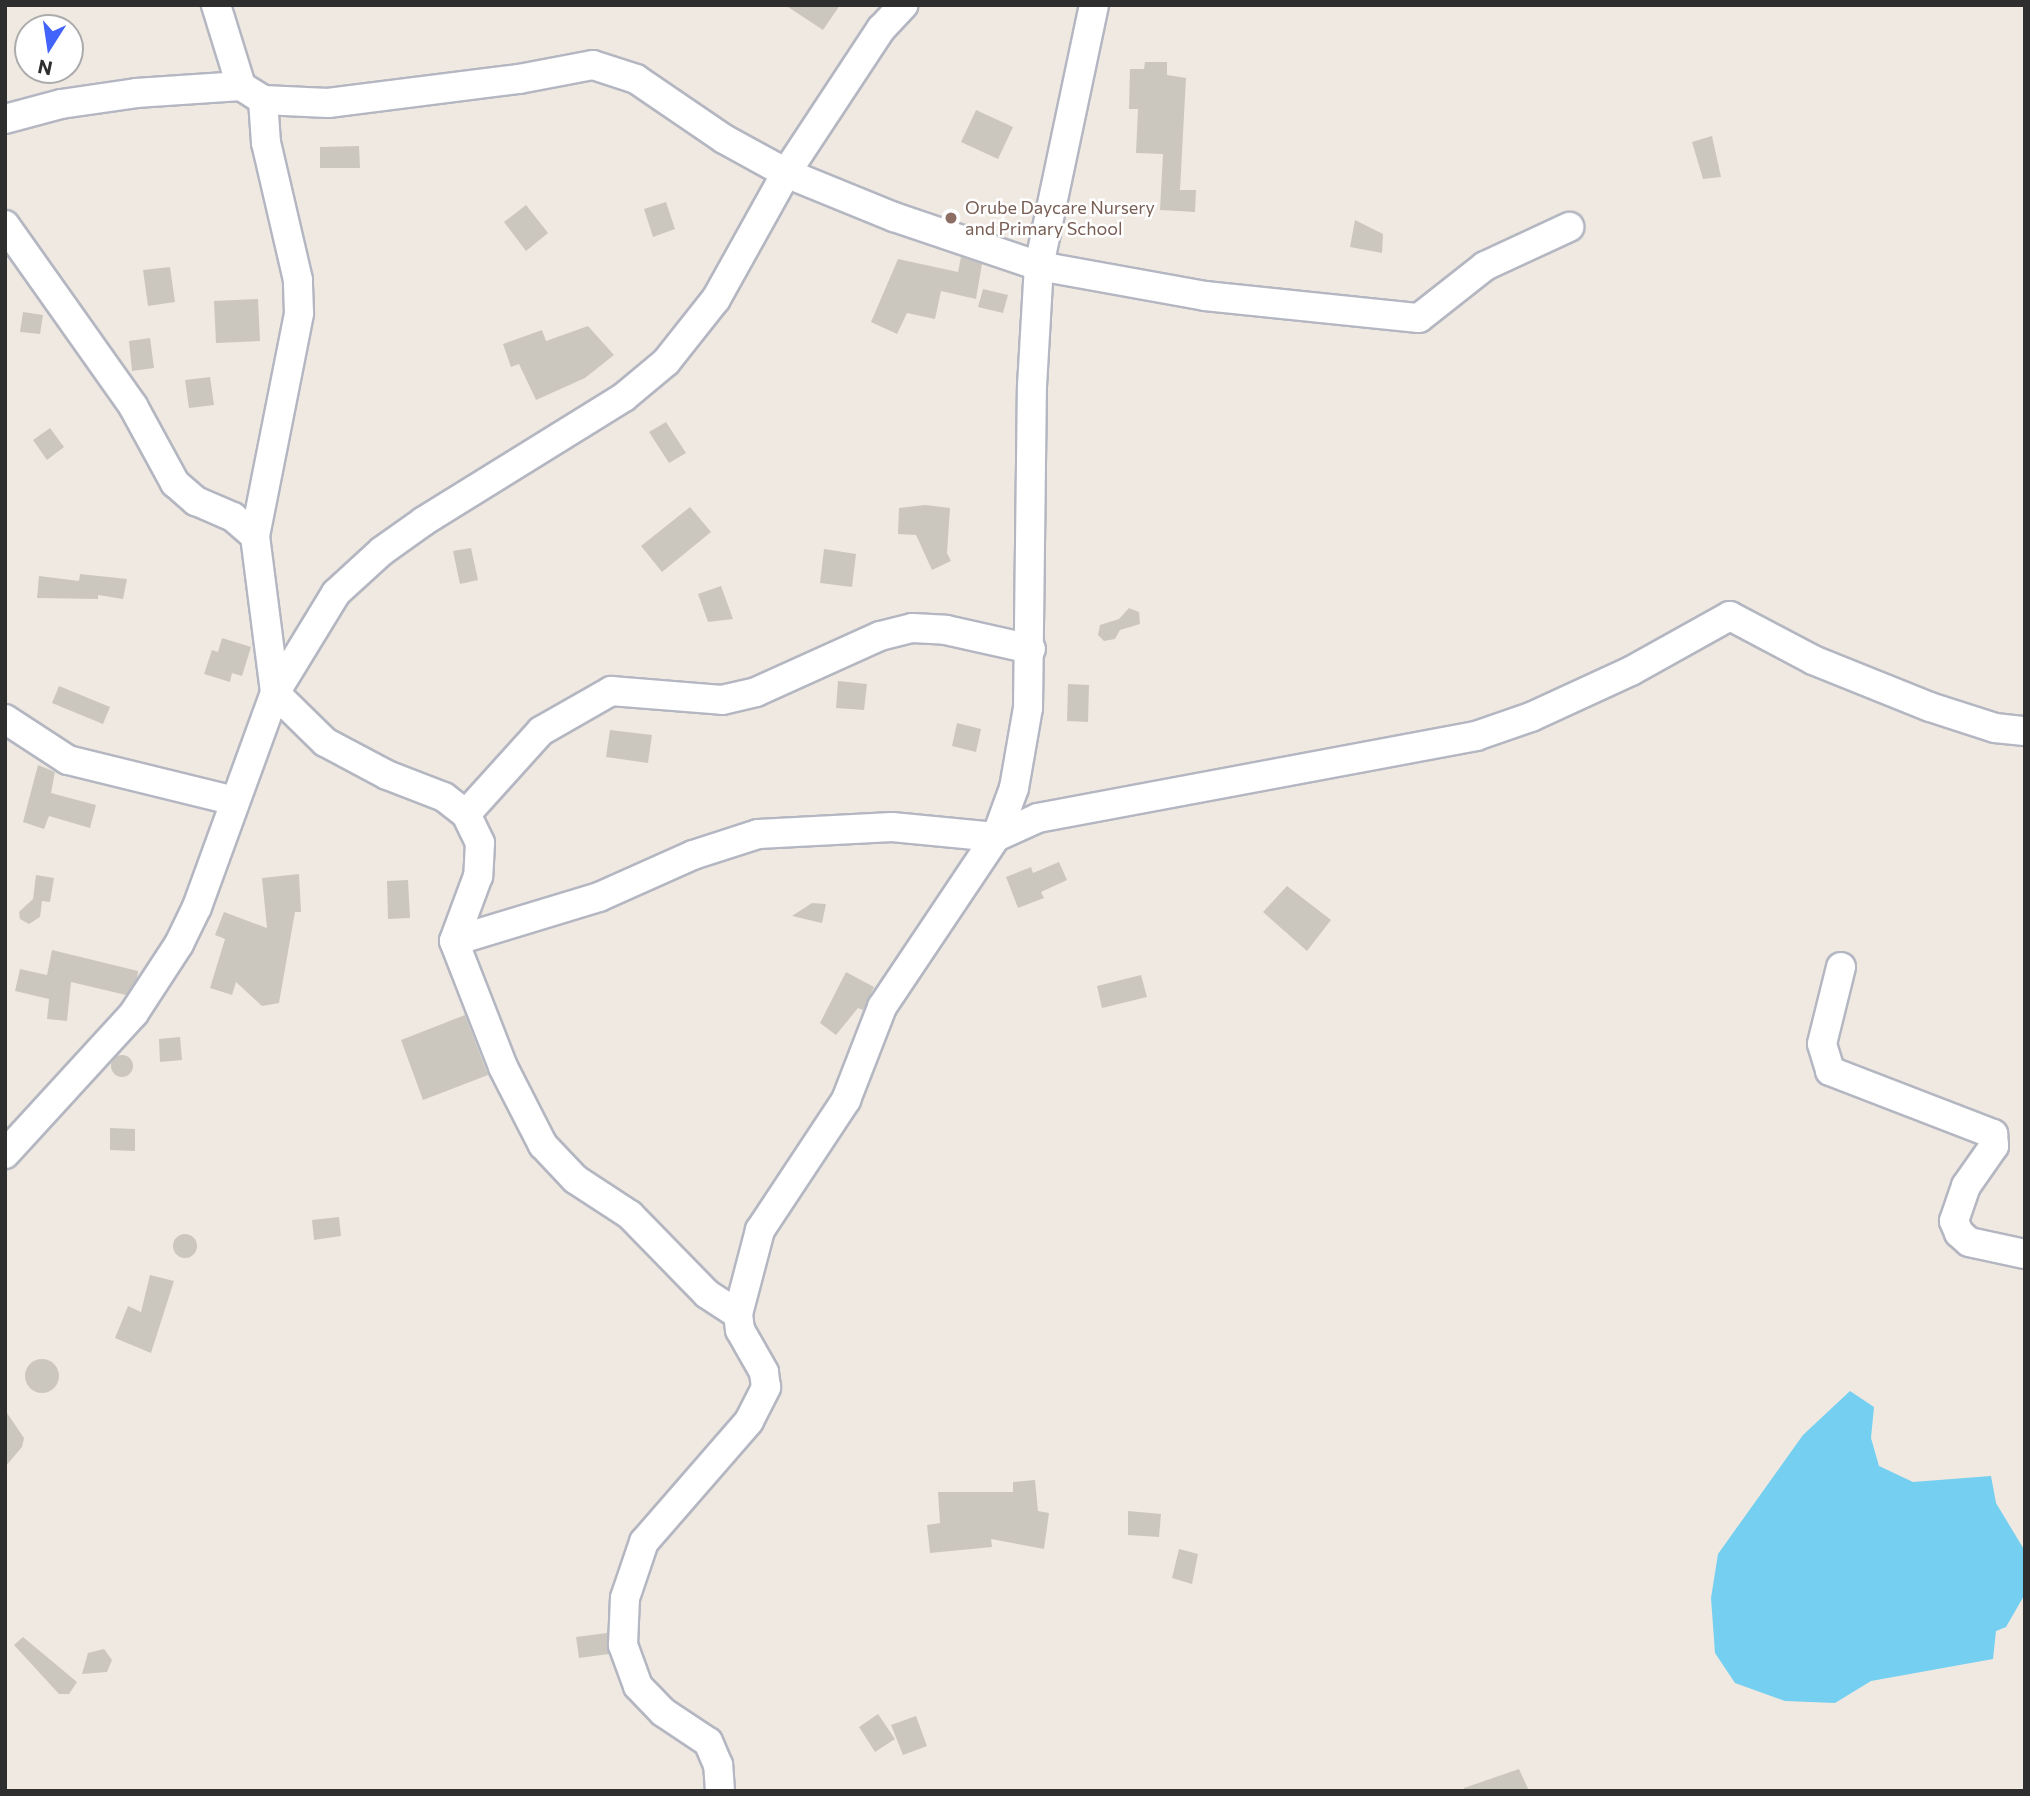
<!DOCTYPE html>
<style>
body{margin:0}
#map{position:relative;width:2030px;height:1796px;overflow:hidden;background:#efe9e1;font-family:Commissioner,sans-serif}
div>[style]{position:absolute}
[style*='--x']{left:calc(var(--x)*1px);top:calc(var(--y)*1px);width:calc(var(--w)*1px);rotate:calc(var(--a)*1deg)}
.water>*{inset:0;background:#75cff0}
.building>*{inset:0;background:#cbc7bf}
.round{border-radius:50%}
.roads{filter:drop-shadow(2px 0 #b4b7c1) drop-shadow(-2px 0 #b4b7c1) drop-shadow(0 2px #b4b7c1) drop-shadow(0 -2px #b4b7c1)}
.minor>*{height:28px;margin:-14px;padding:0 14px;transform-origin:14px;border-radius:14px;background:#fff}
.dots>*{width:19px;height:19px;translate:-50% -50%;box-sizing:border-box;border:4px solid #fff;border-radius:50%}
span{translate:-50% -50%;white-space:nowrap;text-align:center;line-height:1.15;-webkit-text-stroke:5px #fff;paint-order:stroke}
.education-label{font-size:18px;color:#785e54}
.left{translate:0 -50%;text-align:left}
.frame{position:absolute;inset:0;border:7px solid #2e2e2e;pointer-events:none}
.north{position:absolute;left:14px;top:14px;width:70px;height:70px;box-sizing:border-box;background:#fff;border:2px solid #ababab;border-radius:50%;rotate:192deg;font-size:19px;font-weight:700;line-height:28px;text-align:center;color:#2e2e2e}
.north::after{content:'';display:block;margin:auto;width:24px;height:32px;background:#4264fb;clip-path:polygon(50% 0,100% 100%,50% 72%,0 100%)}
</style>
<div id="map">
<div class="water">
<i style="clip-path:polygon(1850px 1391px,1874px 1407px,1871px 1438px,1879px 1466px,1913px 1482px,1991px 1476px,1996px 1503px,2025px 1551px,2025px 1594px,2006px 1627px,1996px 1631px,1993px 1659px,1871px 1681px,1835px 1703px,1785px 1701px,1735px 1683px,1715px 1653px,1711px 1598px,1718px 1554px,1803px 1435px)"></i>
</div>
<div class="building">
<i style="clip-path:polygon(785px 5px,840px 5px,823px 30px)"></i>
<i style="clip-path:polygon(1145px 62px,1167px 62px,1167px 75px,1186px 78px,1180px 190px,1196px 190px,1195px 212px,1160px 210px,1163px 154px,1136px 153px,1138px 109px,1129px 109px,1130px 69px,1144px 69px)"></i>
<i style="clip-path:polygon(976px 110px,1013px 127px,998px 159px,961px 142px)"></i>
<i style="clip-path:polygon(1712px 136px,1721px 177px,1703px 179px,1692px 142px)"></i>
<i style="clip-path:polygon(359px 146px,360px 168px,320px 168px,320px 147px)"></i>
<i style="clip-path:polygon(666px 202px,675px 229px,653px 237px,644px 209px)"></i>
<i style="clip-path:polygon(526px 205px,548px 233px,526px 251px,504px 222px)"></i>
<i style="clip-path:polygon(1355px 220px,1383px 234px,1382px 253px,1350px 247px)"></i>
<i style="clip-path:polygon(961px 257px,982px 264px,976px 299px,941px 291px,935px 319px,907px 313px,897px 334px,871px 322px,898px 259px,958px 272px)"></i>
<i style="clip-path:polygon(170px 267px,175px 302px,148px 306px,143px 270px)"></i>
<i style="clip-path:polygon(983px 289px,1008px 295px,1003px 313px,978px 307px)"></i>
<i style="clip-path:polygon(258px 299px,260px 341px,216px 343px,214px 301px)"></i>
<i style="clip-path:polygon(23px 312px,43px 315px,40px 334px,20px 332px)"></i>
<i style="clip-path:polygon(588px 326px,614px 355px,585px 378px,536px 400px,519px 364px,511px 367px,503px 344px,542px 330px,546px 341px)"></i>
<i style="clip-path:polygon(150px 338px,154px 368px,132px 371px,129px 341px)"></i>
<i style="clip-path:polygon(210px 377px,214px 405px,189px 408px,185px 380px)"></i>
<i style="clip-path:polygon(666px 422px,686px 453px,669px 463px,649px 432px)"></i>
<i style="clip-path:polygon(50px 428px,64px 447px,47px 460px,33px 440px)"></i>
<i style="clip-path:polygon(925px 505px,950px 508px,947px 553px,951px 561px,932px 570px,916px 535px,898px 534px,899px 508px)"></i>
<i style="clip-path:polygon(690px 507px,711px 532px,662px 572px,641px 546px)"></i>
<i style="clip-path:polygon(471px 548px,478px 580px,460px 584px,453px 551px)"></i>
<i style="clip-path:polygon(824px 549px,856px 554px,852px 587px,820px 583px)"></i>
<i style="clip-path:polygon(80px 574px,127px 579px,123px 599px,98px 595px,98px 599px,37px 598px,39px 576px,79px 581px)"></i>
<i style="clip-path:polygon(721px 586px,733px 619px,708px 622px,698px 594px)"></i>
<i style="clip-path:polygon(1129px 608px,1139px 612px,1140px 624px,1120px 630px,1115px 639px,1104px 641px,1098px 635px,1100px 625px,1119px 619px)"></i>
<i style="clip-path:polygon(222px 638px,251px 647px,242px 676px,232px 673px,230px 682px,204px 674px,212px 650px,218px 652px)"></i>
<i style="clip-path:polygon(838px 681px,867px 684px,864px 710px,836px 708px)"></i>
<i style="clip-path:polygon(1068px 684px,1089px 685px,1088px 722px,1067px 721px)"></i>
<i style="clip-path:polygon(59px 686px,110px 707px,103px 724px,52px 703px)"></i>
<i style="clip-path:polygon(957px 723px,981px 729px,976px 752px,952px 746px)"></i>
<i style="clip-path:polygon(610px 730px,652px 735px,648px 763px,606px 757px)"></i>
<i style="clip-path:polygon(38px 765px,55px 772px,51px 793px,96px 805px,90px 828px,49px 816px,44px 829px,23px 822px)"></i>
<i style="clip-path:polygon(1059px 862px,1067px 880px,1041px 892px,1044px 898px,1018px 908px,1006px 877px,1031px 867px,1033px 873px)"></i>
<i style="clip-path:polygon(299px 874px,301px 912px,295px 912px,279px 1003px,262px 1006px,236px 982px,232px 995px,210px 988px,225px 939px,215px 935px,224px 912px,267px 928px,262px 878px)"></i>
<i style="clip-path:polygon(36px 875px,54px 878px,50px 902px,42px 901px,40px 917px,29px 924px,20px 919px,19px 912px,33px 899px)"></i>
<i style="clip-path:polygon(408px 880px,410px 918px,388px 919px,387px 881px)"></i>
<i style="clip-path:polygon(1287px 886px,1331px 920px,1307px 951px,1263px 912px)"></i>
<i style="clip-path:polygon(812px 903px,826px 904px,822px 923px,792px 916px)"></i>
<i style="clip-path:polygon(52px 950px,138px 971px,137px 979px,126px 995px,71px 982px,67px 1021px,47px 1019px,49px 999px,15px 991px,20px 969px,47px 975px)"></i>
<i style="clip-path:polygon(846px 972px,874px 987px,863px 1010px,858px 1008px,836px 1035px,820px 1023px)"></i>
<i style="clip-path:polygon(1141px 975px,1147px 997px,1102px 1008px,1097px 986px)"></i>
<i style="clip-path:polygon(465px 1015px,488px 1075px,423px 1100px,401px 1040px)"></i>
<i style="clip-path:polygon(180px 1037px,182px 1060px,160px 1062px,159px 1039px)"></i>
<i class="round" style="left:111px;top:1055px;width:22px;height:22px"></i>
<i style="clip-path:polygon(110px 1128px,135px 1129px,135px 1151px,110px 1150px)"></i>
<i style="clip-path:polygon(339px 1217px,341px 1236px,314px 1240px,312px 1220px)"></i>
<i class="round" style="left:173px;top:1234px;width:24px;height:24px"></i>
<i style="clip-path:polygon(150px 1275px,174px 1281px,151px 1353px,115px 1338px,128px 1306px,141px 1312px)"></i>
<i class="round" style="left:25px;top:1359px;width:34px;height:34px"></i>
<i style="clip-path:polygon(5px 1410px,24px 1438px,22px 1447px,5px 1467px)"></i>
<i style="clip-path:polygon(1035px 1480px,1038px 1511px,1049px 1513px,1044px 1549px,991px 1539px,992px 1547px,930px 1553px,927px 1525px,940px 1523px,938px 1492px,1013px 1492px,1013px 1482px)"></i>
<i style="clip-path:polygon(1128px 1511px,1161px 1514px,1159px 1537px,1128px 1535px)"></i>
<i style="clip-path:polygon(1179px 1549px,1198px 1554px,1192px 1584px,1172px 1578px)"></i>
<i style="clip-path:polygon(607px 1633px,609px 1654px,579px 1658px,576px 1637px)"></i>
<i style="clip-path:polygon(23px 1637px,77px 1682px,69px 1694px,59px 1694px,14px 1645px)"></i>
<i style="clip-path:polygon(104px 1649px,112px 1660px,107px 1672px,82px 1674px,88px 1653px)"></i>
<i style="clip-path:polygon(878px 1714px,895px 1739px,875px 1752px,859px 1727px)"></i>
<i style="clip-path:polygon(916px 1716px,927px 1746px,903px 1755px,891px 1725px)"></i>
<i style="clip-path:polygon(1519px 1769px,1529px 1791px,1464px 1791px,1464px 1788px)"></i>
</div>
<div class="roads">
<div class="minor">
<i style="--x:216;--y:5;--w:85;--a:72.8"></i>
<i style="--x:5;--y:119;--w:58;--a:-15"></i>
<i style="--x:61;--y:104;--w:76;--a:-8.3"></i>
<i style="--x:136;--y:93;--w:105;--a:-3.8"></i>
<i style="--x:241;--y:86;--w:26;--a:32"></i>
<i style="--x:263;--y:100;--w:65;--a:2.6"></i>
<i style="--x:328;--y:103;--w:193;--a:-7.2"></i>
<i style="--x:519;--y:79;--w:75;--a:-10.7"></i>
<i style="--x:593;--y:65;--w:45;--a:18"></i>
<i style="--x:636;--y:79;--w:107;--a:34.3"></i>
<i style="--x:724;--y:139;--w:71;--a:28.7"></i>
<i style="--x:786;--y:173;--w:117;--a:22.2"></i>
<i style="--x:894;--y:217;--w:153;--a:18.7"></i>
<i style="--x:1039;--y:266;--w:169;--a:10.2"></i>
<i style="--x:1205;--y:296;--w:215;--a:5.9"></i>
<i style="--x:1419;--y:318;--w:84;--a:-38.2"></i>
<i style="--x:1485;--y:266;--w:93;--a:-24.9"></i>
<i style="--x:5;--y:225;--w:222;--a:54.7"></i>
<i style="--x:133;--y:406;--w:88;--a:61.4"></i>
<i style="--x:175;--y:483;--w:28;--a:41"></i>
<i style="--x:196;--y:501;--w:40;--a:23.4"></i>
<i style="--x:233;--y:517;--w:29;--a:41"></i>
<i style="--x:255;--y:536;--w:158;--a:82.7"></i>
<i style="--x:275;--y:693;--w:70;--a:44.4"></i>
<i style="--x:325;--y:742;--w:70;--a:28"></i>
<i style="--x:387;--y:775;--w:61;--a:21.1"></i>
<i style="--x:444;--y:797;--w:28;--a:38"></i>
<i style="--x:466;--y:814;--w:32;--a:64"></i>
<i style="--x:480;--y:843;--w:33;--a:93"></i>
<i style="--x:478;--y:876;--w:69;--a:110.3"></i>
<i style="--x:454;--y:941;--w:135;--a:68.7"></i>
<i style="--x:503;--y:1067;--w:88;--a:62.9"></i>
<i style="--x:543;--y:1145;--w:47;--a:46.7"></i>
<i style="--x:575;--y:1179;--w:66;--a:33.2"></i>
<i style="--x:630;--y:1215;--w:110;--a:45.7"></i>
<i style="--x:707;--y:1294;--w:37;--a:33"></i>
<i style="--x:255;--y:536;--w:227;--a:-78.8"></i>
<i style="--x:299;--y:313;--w:33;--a:-92"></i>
<i style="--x:298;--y:280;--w:141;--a:-103.1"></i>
<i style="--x:266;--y:143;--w:43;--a:-94"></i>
<i style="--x:5;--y:719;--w:75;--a:33.1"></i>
<i style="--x:68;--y:760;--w:172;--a:13.8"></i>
<i style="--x:466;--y:814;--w:112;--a:-47.9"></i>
<i style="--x:541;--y:731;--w:81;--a:-29.7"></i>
<i style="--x:611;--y:691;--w:111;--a:4.6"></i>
<i style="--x:722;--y:700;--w:35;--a:-13"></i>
<i style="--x:756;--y:692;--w:136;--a:-24.3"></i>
<i style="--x:880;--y:636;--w:33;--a:-14"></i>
<i style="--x:912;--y:628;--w:34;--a:3"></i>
<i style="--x:946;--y:630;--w:87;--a:12.6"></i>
<i style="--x:454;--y:941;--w:152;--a:-16.9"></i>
<i style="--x:599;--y:897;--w:103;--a:-24.1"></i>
<i style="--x:693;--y:855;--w:68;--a:-17.9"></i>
<i style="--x:758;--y:834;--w:134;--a:-3"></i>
<i style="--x:892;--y:827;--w:104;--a:5.5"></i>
<i style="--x:996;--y:837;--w:46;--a:-24.3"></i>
<i style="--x:1038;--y:818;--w:446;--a:-10.6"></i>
<i style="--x:1476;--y:736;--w:58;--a:-19.1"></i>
<i style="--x:1531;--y:717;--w:110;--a:-24.7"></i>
<i style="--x:1631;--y:671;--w:113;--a:-29.1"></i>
<i style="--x:1730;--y:616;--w:94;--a:27.9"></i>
<i style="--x:1813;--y:660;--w:126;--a:21.9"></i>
<i style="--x:1930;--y:707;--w:68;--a:17.9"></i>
<i style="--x:1995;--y:728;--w:30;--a:6"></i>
<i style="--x:1841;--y:967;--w:79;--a:103.9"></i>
<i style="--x:1822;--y:1044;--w:28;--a:73"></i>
<i style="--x:1830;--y:1071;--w:175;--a:21.1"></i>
<i style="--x:1993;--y:1134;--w:12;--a:85"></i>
<i style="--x:1994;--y:1146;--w:49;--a:125"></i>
<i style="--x:1966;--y:1186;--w:37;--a:109"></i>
<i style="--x:1954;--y:1221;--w:13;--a:67"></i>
<i style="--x:1959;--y:1233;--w:13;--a:42"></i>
<i style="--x:1969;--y:1242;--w:57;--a:12.1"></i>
<i style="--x:5;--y:1154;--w:191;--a:-47.5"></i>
<i style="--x:134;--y:1013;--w:82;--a:-56.9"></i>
<i style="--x:179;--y:944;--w:41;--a:-64.1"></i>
<i style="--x:197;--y:907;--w:228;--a:-70"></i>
<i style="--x:275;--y:693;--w:117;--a:-58.6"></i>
<i style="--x:336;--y:593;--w:62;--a:-42.4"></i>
<i style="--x:382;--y:551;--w:52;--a:-35.5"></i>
<i style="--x:424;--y:521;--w:235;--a:-31.8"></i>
<i style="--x:624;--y:397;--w:55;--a:-39.8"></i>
<i style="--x:666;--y:362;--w:80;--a:-51.6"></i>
<i style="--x:716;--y:299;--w:144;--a:-60.9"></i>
<i style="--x:786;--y:173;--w:173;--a:-56.6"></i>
<i style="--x:881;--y:29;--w:33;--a:-47"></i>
<i style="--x:720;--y:1791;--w:26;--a:-94"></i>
<i style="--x:718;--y:1765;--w:25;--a:-113"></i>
<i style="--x:708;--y:1742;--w:54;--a:-146.3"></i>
<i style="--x:663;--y:1712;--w:36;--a:-134"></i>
<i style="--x:638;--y:1686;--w:44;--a:-110.1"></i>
<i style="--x:623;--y:1645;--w:47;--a:-87.6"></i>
<i style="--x:625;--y:1598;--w:59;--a:-71.3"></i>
<i style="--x:644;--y:1542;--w:160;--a:-49"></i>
<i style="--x:749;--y:1421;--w:38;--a:-63"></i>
<i style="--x:766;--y:1387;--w:15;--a:-98"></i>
<i style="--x:764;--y:1372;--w:48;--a:-119.7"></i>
<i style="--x:740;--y:1330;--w:16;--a:-97"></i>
<i style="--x:738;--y:1314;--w:87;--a:-75.3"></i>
<i style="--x:760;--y:1230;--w:156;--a:-56.5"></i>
<i style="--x:846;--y:1100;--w:100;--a:-68.8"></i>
<i style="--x:882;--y:1007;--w:205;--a:-56.2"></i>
<i style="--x:996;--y:837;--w:52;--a:-69.8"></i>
<i style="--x:1014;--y:788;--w:81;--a:-80.1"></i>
<i style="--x:1028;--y:708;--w:322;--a:-89.3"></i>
<i style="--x:1032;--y:386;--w:120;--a:-86.7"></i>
<i style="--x:1039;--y:266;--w:267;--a:-78.1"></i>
</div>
</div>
<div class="dots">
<i style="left:951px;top:218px;background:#8d6e63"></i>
</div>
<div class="education-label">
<span class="left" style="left:965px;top:218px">Orube Daycare Nursery<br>and Primary School</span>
</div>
<div class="frame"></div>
<div class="north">N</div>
</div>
